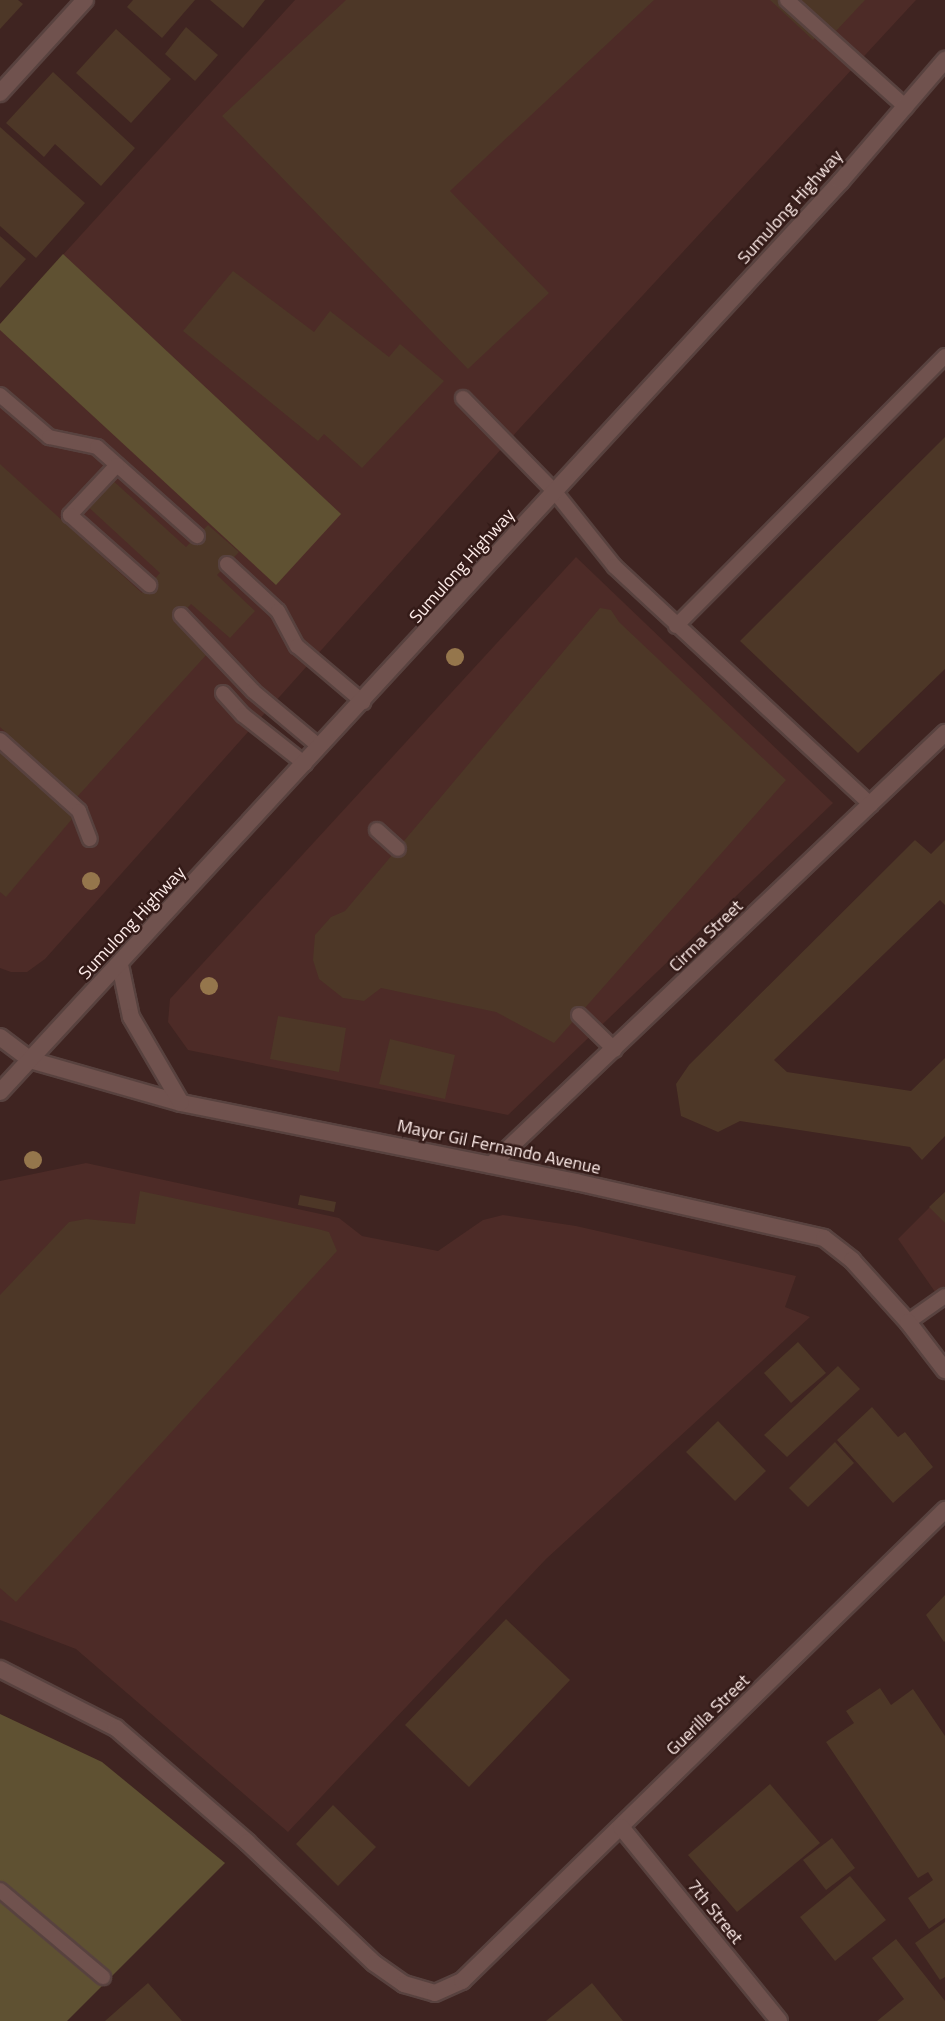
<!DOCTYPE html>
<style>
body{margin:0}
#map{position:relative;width:945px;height:2021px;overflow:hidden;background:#3f2421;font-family:"Titillium Web",sans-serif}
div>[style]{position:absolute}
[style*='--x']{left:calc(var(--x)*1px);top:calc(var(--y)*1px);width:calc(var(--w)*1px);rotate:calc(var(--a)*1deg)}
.built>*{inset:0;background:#4d2b27}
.green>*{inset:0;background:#5f5132}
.building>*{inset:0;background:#4d3727}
.roads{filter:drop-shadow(2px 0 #58423f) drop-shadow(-2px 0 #58423f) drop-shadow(0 2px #58423f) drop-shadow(0 -2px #58423f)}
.service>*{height:14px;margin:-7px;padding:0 7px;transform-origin:7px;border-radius:7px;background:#70524e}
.minor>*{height:16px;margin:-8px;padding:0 8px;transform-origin:8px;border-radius:8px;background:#70524e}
.tertiary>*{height:16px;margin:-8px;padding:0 8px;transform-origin:8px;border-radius:8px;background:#70524e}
.secondary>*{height:16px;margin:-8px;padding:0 8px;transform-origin:8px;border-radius:8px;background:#70524e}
.trees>*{width:18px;height:18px;margin:-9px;border-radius:50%;background:#95764c}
span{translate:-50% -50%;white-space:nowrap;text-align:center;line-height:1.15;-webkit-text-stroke:5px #341b18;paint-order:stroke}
.street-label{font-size:18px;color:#fdebe8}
</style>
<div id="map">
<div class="built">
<i style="clip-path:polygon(295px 0,916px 0,520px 428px,45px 959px,27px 972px,11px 972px,0 968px,0 324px)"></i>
<i style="clip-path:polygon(576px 557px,833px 803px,508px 1115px,188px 1050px,168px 1022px,170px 999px)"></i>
<i style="clip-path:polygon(86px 1163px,339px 1218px,362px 1236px,438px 1251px,483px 1220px,503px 1215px,576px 1226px,796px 1276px,785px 1307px,810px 1317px,546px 1559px,288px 1832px,76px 1649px,0 1620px,0 1181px)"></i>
<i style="clip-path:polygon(945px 1192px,945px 1306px,898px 1239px)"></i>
</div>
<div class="green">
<i style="clip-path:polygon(63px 254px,341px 514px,276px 585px,0 330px,0 324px)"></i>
<i style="clip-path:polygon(0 1714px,102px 1762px,225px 1863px,67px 2021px,0 2021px)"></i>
</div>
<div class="building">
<i style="clip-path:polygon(0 0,18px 0,23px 4px,0 29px)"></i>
<i style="clip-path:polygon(133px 0,195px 0,162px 38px,127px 7px)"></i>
<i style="clip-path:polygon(210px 0,265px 0,243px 28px)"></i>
<i style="clip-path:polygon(346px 0,654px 0,450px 191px,549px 293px,468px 369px,222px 116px)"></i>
<i style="clip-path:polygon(770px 0,865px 0,836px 31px,828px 24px,813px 40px)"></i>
<i style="clip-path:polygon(186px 27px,218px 55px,195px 81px,165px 54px)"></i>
<i style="clip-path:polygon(116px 29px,171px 79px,131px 123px,76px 73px)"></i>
<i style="clip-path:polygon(53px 72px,135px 148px,101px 186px,55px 144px,44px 157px,6px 123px)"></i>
<i style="clip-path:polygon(0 127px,85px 203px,36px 258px,0 226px)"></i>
<i style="clip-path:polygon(0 236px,26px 259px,0 288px)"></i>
<i style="clip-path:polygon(233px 271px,314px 332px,330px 311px,389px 357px,400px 344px,444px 381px,362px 468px,324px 434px,318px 441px,183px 331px)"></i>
<i style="clip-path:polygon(945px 437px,945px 669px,858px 753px,740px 641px)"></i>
<i style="clip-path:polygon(0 464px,142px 593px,160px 573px,85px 504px,109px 477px,186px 547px,208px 525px,239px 552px,217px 575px,255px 611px,230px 638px,191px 604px,174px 622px,208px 653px,77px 797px,0 727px)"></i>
<i style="clip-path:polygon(600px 608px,611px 610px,619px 622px,786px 780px,554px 1043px,496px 1012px,381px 988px,364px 1001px,343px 998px,319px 979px,313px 960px,315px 935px,331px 917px,345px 911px)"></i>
<i style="clip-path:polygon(0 751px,65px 808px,72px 819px,6px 897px,0 892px)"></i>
<i style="clip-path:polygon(915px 840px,931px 854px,945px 840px,945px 905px,940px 900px,774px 1060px,787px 1072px,911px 1091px,945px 1058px,945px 1136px,922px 1160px,910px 1147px,740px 1121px,718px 1132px,681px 1116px,676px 1084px,689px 1065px)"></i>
<i style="clip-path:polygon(278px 1016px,346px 1028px,339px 1072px,270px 1059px)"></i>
<i style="clip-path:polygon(390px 1039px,455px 1055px,445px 1099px,379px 1084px)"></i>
<i style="clip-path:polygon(140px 1191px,318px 1229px,329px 1232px,337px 1251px,16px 1602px,0 1588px,0 1295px,69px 1222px,86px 1219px,135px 1224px)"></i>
<i style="clip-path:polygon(945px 1192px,945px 1223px,929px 1207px)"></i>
<i style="clip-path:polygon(300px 1195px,336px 1202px,334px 1212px,298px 1205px)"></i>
<i style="clip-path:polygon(798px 1342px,826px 1373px,791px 1403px,764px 1373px)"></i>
<i style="clip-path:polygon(838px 1366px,860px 1389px,787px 1457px,764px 1435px)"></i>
<i style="clip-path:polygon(872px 1407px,898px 1437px,905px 1432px,933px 1467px,893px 1503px,837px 1440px)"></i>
<i style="clip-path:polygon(718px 1421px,766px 1471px,735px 1501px,686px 1452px)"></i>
<i style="clip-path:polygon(835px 1442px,854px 1463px,808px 1507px,789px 1488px)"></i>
<i style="clip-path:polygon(945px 1595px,945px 1641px,944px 1642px,926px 1615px)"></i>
<i style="clip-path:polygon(506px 1619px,570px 1680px,469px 1787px,405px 1725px)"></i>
<i style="clip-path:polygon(880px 1688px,891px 1705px,913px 1689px,945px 1736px,945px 1918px,929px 1929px,908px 1898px,933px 1880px,928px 1872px,918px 1878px,826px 1742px,854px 1723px,846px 1711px)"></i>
<i style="clip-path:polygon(770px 1784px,820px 1843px,737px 1912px,688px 1855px)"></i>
<i style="clip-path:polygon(333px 1805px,376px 1847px,338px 1886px,296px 1844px)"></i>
<i style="clip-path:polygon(832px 1838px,855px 1868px,826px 1890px,803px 1860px)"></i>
<i style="clip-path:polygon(850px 1876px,886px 1920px,835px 1961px,800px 1917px)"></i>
<i style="clip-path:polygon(945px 1922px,945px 1977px,940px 1980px,915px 1943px)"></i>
<i style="clip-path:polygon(896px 1939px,945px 2001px,945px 2021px,877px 2021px,904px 1999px,872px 1958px)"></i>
<i style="clip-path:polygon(148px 1983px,182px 2021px,105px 2021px)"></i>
<i style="clip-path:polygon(592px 1983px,623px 2021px,546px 2021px)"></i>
</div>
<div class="roads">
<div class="service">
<i style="--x:787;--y:0;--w:160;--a:42"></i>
<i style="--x:0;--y:395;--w:65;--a:40.6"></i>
<i style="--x:49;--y:437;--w:49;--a:11.8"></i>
<i style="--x:97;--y:447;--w:134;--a:41.7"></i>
<i style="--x:463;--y:398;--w:132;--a:45.6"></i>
<i style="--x:555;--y:492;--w:95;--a:51.4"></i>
<i style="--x:614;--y:566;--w:351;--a:42.9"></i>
<i style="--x:117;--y:465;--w:69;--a:133.2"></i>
<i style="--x:70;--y:515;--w:106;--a:41.5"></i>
<i style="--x:227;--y:564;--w:69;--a:42.7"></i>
<i style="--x:278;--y:611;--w:40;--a:62"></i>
<i style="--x:297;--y:646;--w:87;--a:40.3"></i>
<i style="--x:181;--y:615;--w:105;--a:46.5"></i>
<i style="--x:253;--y:691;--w:87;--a:39.9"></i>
<i style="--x:676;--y:626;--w:381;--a:-45.1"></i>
<i style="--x:223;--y:693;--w:30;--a:48"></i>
<i style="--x:243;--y:715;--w:79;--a:38.3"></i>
<i style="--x:0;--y:740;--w:106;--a:41.9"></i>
<i style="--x:79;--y:811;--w:30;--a:69"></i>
<i style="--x:377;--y:830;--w:28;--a:42"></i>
<i style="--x:579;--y:1015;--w:50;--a:44.2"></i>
<i style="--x:908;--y:1322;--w:45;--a:-35.1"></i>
<i style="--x:0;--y:1890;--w:135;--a:40.2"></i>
</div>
<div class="minor">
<i style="--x:0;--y:93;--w:126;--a:-47.6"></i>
<i style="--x:491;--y:1165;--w:627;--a:-43.58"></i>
<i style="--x:0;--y:1669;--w:130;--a:27"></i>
<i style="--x:116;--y:1728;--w:174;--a:41"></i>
<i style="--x:247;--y:1842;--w:175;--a:43.6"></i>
<i style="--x:374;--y:1963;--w:37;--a:35"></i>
<i style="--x:404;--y:1984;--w:32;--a:16"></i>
<i style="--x:435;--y:1993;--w:30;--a:-24"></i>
<i style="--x:462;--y:1981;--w:675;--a:-44.28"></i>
<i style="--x:621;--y:1827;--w:250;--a:50.8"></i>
</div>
<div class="tertiary">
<i style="--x:30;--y:1060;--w:157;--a:15.9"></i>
<i style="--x:181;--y:1103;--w:403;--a:11.3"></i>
<i style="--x:576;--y:1182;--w:254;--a:12.7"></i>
<i style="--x:824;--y:1238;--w:36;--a:38"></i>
<i style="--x:852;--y:1260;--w:84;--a:47.9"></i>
<i style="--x:908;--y:1322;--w:61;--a:52.4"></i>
</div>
<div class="secondary">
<i style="--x:120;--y:965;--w:53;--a:78.1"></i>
<i style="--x:131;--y:1017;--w:99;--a:59.8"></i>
<i style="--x:0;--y:1037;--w:38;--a:37"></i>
<i style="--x:0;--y:1092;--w:1240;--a:-47.29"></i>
<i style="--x:841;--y:181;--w:160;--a:-49.3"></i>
</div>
</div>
<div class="trees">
<i style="left:455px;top:657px"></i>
<i style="left:91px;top:881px"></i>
<i style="left:209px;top:986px"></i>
<i style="left:33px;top:1160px"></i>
</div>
<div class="street-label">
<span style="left:790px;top:207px;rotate:-48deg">Sumulong Highway</span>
<span style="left:462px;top:566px;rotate:-48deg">Sumulong Highway</span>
<span style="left:132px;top:923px;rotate:-47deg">Sumulong Highway</span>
<span style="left:706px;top:936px;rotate:-44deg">Cirma Street</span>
<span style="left:499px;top:1147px;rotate:12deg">Mayor Gil Fernando Avenue</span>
<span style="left:708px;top:1715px;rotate:-44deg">Guerilla Street</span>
<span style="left:715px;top:1912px;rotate:51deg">7th Street</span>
</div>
</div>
